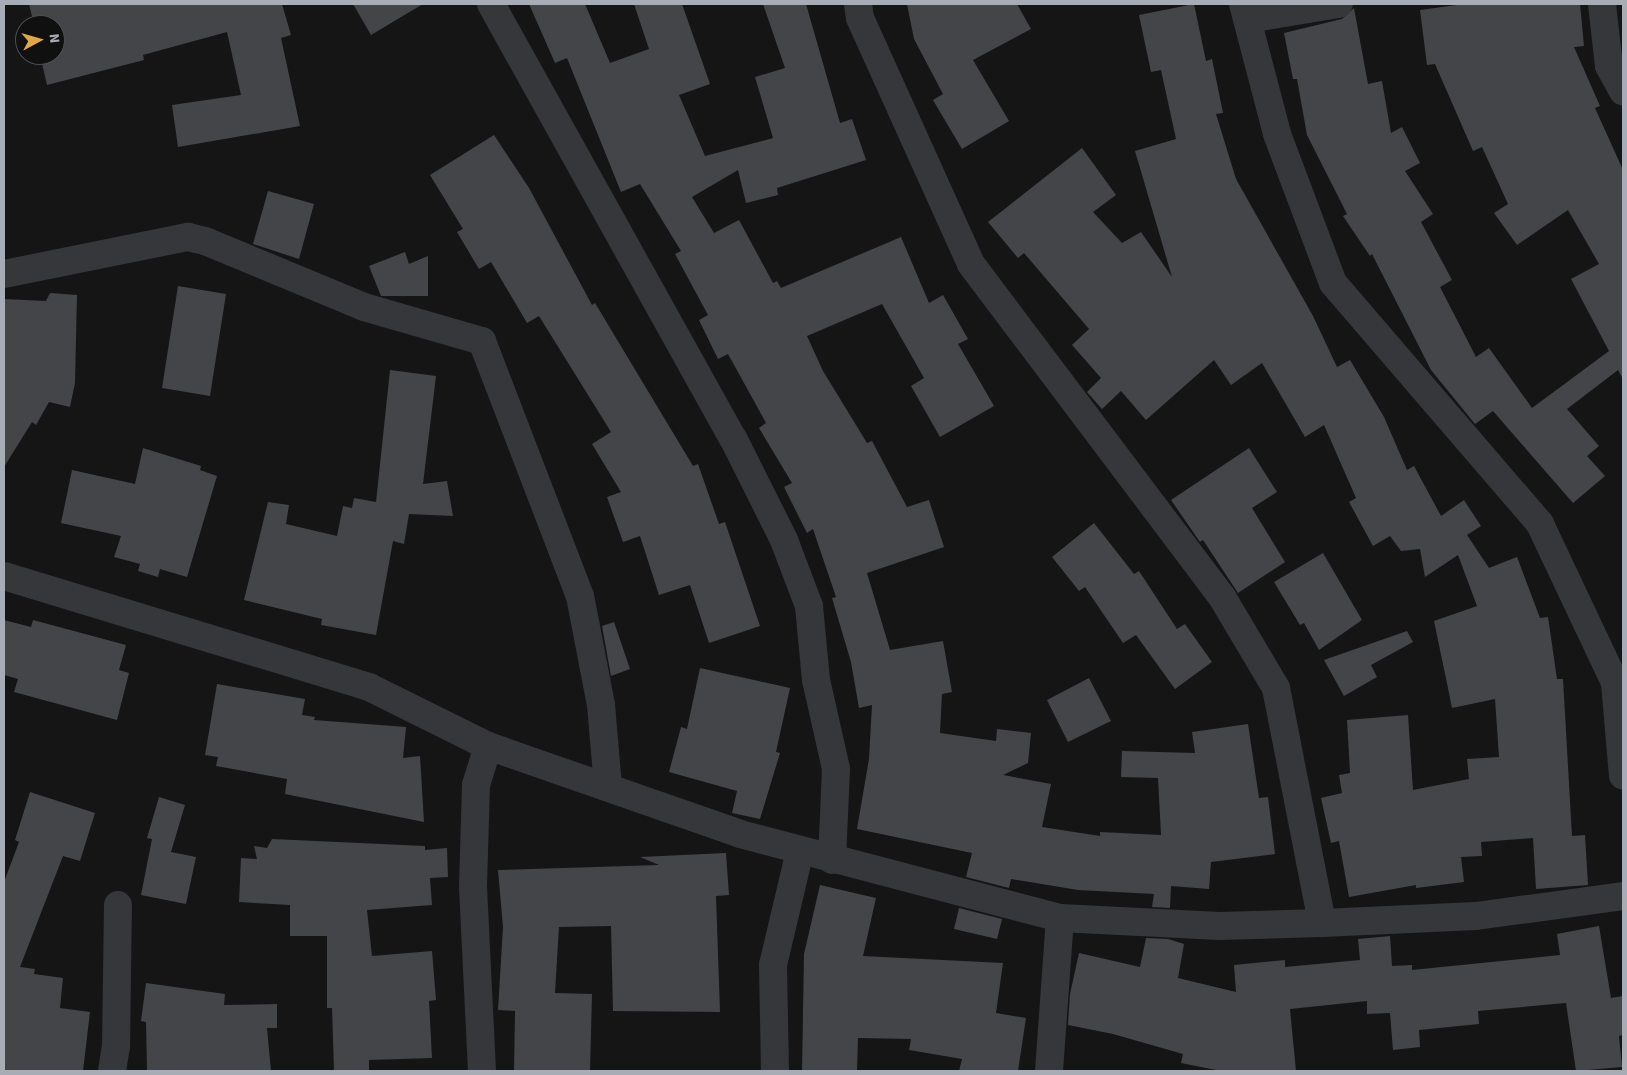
<!DOCTYPE html>
<style>
body{margin:0}
#map{position:relative;width:1627px;height:1075px;overflow:hidden;background:#151516;font-family:"Source Sans 3",sans-serif}
div>[style]{position:absolute}
[style*='--x']{left:calc(var(--x)*1px);top:calc(var(--y)*1px);width:calc(var(--w)*1px);rotate:calc(var(--a)*1deg)}
.building>*{inset:0;background:#444549}
.minor>*{height:28px;margin:-14px;padding:0 14px;transform-origin:14px;border-radius:14px;background:#36373b}
span{translate:-50% -50%;white-space:nowrap;text-align:center;line-height:1.15;-webkit-text-stroke:4.5px #101011;paint-order:stroke}
.frame{position:absolute;inset:0;border:5px solid #a8acb5;pointer-events:none}
.north{position:absolute;left:15px;top:15px;width:50px;height:50px;box-sizing:border-box;background:#101011;border:1px solid #4d4e53;border-radius:50%;rotate:84deg;font-size:14px;font-weight:700;line-height:20px;text-align:center;color:#a8acb5}
.north::after{content:'';display:block;margin:auto;width:18px;height:22px;background:#dea846;clip-path:polygon(50% 0,100% 100%,50% 72%,0 100%)}
</style>
<div id="map">
<div class="building">
<i style="clip-path:polygon(29px 4px,282px 4px,291px 35px,281px 38px,300px 126px,178px 147px,172px 105px,241px 95px,227px 32px,143px 55px,144px 60px,47px 85px,40px 55px,55px 55px,55px 25px,34px 25px)"></i>
<i style="clip-path:polygon(353px 4px,423px 4px,371px 35px)"></i>
<i style="clip-path:polygon(529px 4px,585px 4px,610px 63px,649px 49px,634px 4px,682px 4px,710px 84px,679px 95px,705px 156px,773px 138px,755px 77px,785px 68px,763px 4px,806px 4px,840px 123px,852px 119px,866px 160px,777px 188px,778px 195px,746px 203px,738px 170px,692px 197px,714px 233px,739px 220px,773px 283px,777px 281px,781px 288px,901px 237px,929px 303px,943px 295px,968px 339px,958px 344px,994px 406px,940px 437px,911px 386px,924px 378px,882px 304px,807px 336px,823px 371px,867px 443px,872px 441px,907px 507px,929px 500px,944px 547px,867px 573px,890px 650px,943px 641px,952px 692px,942px 694px,940px 733px,996px 741px,997px 729px,1031px 733px,1028px 763px,1003px 775px,1051px 784px,1042px 827px,1100px 836px,1100px 832px,1161px 835px,1158px 778px,1121px 777px,1122px 751px,1195px 753px,1192px 732px,1248px 724px,1259px 798px,1268px 797px,1275px 854px,1211px 862px,1209px 889px,1171px 886px,1170px 908px,1152px 907px,1154px 894px,1078px 890px,1011px 879px,1009px 888px,966px 877px,972px 853px,857px 829px,869px 759px,872px 705px,859px 708px,851px 662px,832px 598px,836px 597px,813px 529px,807px 533px,784px 487px,792px 483px,759px 428px,766px 423px,728px 354px,718px 359px,699px 320px,708px 315px,675px 254px,681px 251px,640px 184px,621px 192px,567px 58px,555px 63px)"></i>
<i style="clip-path:polygon(907px 4px,1017px 4px,1031px 29px,973px 60px,1009px 121px,962px 149px,933px 100px,943px 94px,914px 39px)"></i>
<i style="clip-path:polygon(1194px 4px,1206px 61px,1212px 59px,1223px 113px,1216px 114px,1236px 179px,1313px 316px,1337px 367px,1350px 360px,1384px 417px,1407px 470px,1414px 466px,1441px 516px,1464px 500px,1481px 526px,1467px 535px,1489px 568px,1517px 557px,1540px 618px,1548px 617px,1557px 679px,1563px 679px,1572px 836px,1585px 835px,1588px 885px,1536px 889px,1533px 838px,1481px 842px,1482px 856px,1461px 857px,1464px 882px,1416px 888px,1416px 885px,1349px 897px,1339px 841px,1331px 843px,1321px 798px,1342px 793px,1339px 775px,1350px 773px,1347px 720px,1408px 715px,1413px 790px,1469px 779px,1467px 759px,1499px 757px,1495px 699px,1452px 708px,1449px 693px,1434px 621px,1477px 606px,1458px 555px,1425px 577px,1420px 549px,1401px 551px,1390px 536px,1373px 546px,1349px 502px,1356px 498px,1324px 425px,1305px 437px,1262px 363px,1231px 385px,1214px 360px,1146px 420px,1121px 391px,1102px 409px,1087px 392px,1101px 378px,1072px 345px,1089px 329px,1024px 253px,1018px 258px,988px 222px,1082px 148px,1116px 195px,1093px 212px,1122px 243px,1141px 232px,1172px 277px,1135px 151px,1176px 139px,1161px 70px,1151px 72px,1139px 15px)"></i>
<i style="clip-path:polygon(1464px 4px,1580px 4px,1584px 46px,1574px 47px,1600px 106px,1595px 108px,1623px 170px,1623px 379px,1618px 370px,1567px 409px,1599px 446px,1587px 456px,1605px 476px,1573px 503px,1493px 411px,1475px 424px,1431px 370px,1372px 254px,1370px 256px,1343px 216px,1347px 214px,1307px 135px,1297px 79px,1293px 79px,1284px 33px,1342px 19px,1354px 8px,1368px 84px,1382px 81px,1391px 133px,1402px 127px,1420px 163px,1405px 171px,1433px 214px,1421px 222px,1452px 280px,1440px 287px,1476px 357px,1489px 348px,1532px 408px,1609px 351px,1571px 279px,1599px 264px,1568px 210px,1517px 245px,1494px 213px,1508px 204px,1482px 147px,1473px 151px,1435px 64px,1427px 65px,1420px 10px)"></i>
<i style="clip-path:polygon(494px 135px,529px 188px,592px 305px,595px 303px,693px 466px,698px 464px,719px 524px,725px 522px,760px 626px,709px 643px,690px 585px,659px 595px,640px 536px,623px 542px,607px 497px,621px 492px,592px 444px,611px 432px,539px 316px,527px 323px,491px 262px,479px 269px,457px 232px,463px 229px,430px 175px)"></i>
<i style="clip-path:polygon(268px 191px,314px 204px,299px 259px,253px 244px)"></i>
<i style="clip-path:polygon(405px 252px,409px 264px,428px 256px,428px 296px,381px 296px,369px 266px)"></i>
<i style="clip-path:polygon(178px 286px,226px 294px,210px 396px,162px 388px)"></i>
<i style="clip-path:polygon(50px 293px,77px 295px,75px 383px,70px 407px,49px 402px,36px 425px,32px 422px,4px 467px,4px 299px,46px 301px)"></i>
<i style="clip-path:polygon(390px 370px,436px 376px,423px 484px,447px 481px,453px 516px,409px 514px,404px 544px,393px 541px,376px 635px,321px 625px,322px 619px,244px 600px,268px 502px,289px 505px,286px 524px,337px 536px,343px 506px,352px 508px,354px 498px,376px 502px)"></i>
<i style="clip-path:polygon(143px 448px,201px 466px,200px 470px,217px 476px,187px 577px,160px 569px,158px 577px,138px 571px,140px 564px,114px 557px,121px 536px,61px 523px,72px 470px,135px 484px)"></i>
<i style="clip-path:polygon(1249px 448px,1277px 492px,1252px 508px,1285px 562px,1238px 593px,1203px 540px,1200px 542px,1171px 500px)"></i>
<i style="clip-path:polygon(1094px 523px,1134px 574px,1139px 571px,1177px 629px,1185px 624px,1212px 662px,1175px 689px,1136px 635px,1123px 643px,1085px 587px,1079px 591px,1052px 557px)"></i>
<i style="clip-path:polygon(1323px 553px,1362px 620px,1319px 650px,1304px 623px,1300px 625px,1274px 582px)"></i>
<i style="clip-path:polygon(4px 620px,31px 627px,33px 620px,126px 645px,119px 670px,129px 673px,117px 720px,14px 692px,18px 679px,4px 675px)"></i>
<i style="clip-path:polygon(614px 622px,630px 669px,611px 676px,602px 626px)"></i>
<i style="clip-path:polygon(1407px 631px,1413px 642px,1371px 665px,1377px 677px,1344px 696px,1324px 660px)"></i>
<i style="clip-path:polygon(700px 668px,790px 688px,776px 752px,780px 753px,760px 819px,732px 813px,737px 791px,669px 772px,681px 727px,687px 729px)"></i>
<i style="clip-path:polygon(1089px 678px,1111px 721px,1068px 742px,1047px 700px)"></i>
<i style="clip-path:polygon(217px 684px,305px 699px,302px 715px,315px 717px,314px 720px,406px 727px,403px 758px,420px 756px,424px 822px,285px 794px,287px 779px,216px 766px,218px 757px,205px 755px)"></i>
<i style="clip-path:polygon(30px 792px,95px 813px,80px 861px,63px 856px,20px 967px,35px 969px,34px 974px,63px 978px,60px 1008px,90px 1012px,83px 1071px,4px 1071px,4px 882px,19px 842px,15px 840px)"></i>
<i style="clip-path:polygon(159px 797px,185px 805px,171px 852px,196px 857px,186px 904px,141px 895px,152px 839px,147px 838px)"></i>
<i style="clip-path:polygon(272px 839px,425px 846px,425px 850px,447px 848px,448px 877px,430px 878px,432px 905px,367px 910px,372px 956px,432px 951px,436px 1000px,429px 1001px,432px 1058px,369px 1060px,369px 1071px,334px 1071px,332px 1008px,327px 1008px,327px 936px,290px 936px,290px 905px,239px 902px,241px 858px,257px 859px,254px 846px,267px 848px)"></i>
<i style="clip-path:polygon(726px 853px,729px 895px,716px 896px,720px 1012px,613px 1011px,611px 926px,559px 927px,555px 993px,592px 994px,590px 1071px,514px 1071px,515px 1011px,498px 1010px,503px 927px,498px 870px,659px 865px,640px 857px)"></i>
<i style="clip-path:polygon(820px 885px,876px 898px,863px 956px,1003px 963px,996px 1013px,1026px 1018px,1018px 1071px,959px 1071px,962px 1059px,909px 1050px,911px 1039px,858px 1038px,857px 1071px,802px 1071px,804px 954px)"></i>
<i style="clip-path:polygon(959px 908px,1002px 919px,997px 939px,954px 929px)"></i>
<i style="clip-path:polygon(1599px 926px,1611px 998px,1623px 996px,1623px 1035px,1619px 1036px,1622px 1067px,1576px 1071px,1566px 1003px,1478px 1011px,1479px 1024px,1419px 1030px,1420px 1047px,1393px 1050px,1390px 1013px,1367px 1014px,1367px 1001px,1290px 1009px,1296px 1071px,1221px 1071px,1181px 1063px,1183px 1054px,1113px 1034px,1068px 1025px,1070px 994px,1079px 953px,1140px 967px,1146px 938px,1168px 939px,1184px 944px,1178px 978px,1236px 992px,1234px 965px,1285px 960px,1285px 967px,1360px 960px,1358px 939px,1390px 936px,1392px 966px,1412px 965px,1412px 970px,1560px 955px,1557px 934px)"></i>
<i style="clip-path:polygon(146px 983px,225px 994px,224px 1005px,277px 1004px,277px 1028px,267px 1028px,271px 1071px,147px 1071px,146px 1022px,141px 1021px)"></i>
</div>
<div class="minor">
<i style="--x:491;--y:4;--w:497;--a:60.9"></i>
<i style="--x:733;--y:438;--w:114;--a:63.4"></i>
<i style="--x:784;--y:540;--w:71;--a:69.3"></i>
<i style="--x:809;--y:606;--w:74;--a:84.6"></i>
<i style="--x:816;--y:680;--w:91;--a:77.3"></i>
<i style="--x:836;--y:769;--w:91;--a:92.5"></i>
<i style="--x:858;--y:4;--w:14;--a:82"></i>
<i style="--x:860;--y:18;--w:270;--a:65.7"></i>
<i style="--x:971;--y:264;--w:417;--a:53"></i>
<i style="--x:1222;--y:597;--w:106;--a:59.3"></i>
<i style="--x:1276;--y:688;--w:239;--a:78.9"></i>
<i style="--x:1243;--y:4;--w:134;--a:75.3"></i>
<i style="--x:1277;--y:134;--w:159;--a:69.4"></i>
<i style="--x:1333;--y:283;--w:318;--a:49.3"></i>
<i style="--x:1540;--y:524;--w:176;--a:64.7"></i>
<i style="--x:1615;--y:683;--w:93;--a:85.1"></i>
<i style="--x:1602;--y:4;--w:62;--a:83.6"></i>
<i style="--x:1609;--y:66;--w:29;--a:61"></i>
<i style="--x:1248;--y:19;--w:92;--a:-9.4"></i>
<i style="--x:4;--y:274;--w:188;--a:-11.4"></i>
<i style="--x:188;--y:237;--w:17;--a:13"></i>
<i style="--x:205;--y:241;--w:172;--a:22.5"></i>
<i style="--x:364;--y:307;--w:123;--a:16.1"></i>
<i style="--x:482;--y:341;--w:273;--a:69"></i>
<i style="--x:580;--y:596;--w:111;--a:79.1"></i>
<i style="--x:601;--y:705;--w:82;--a:85.1"></i>
<i style="--x:4;--y:576;--w:382;--a:16.9"></i>
<i style="--x:369;--y:687;--w:133;--a:26.4"></i>
<i style="--x:488;--y:746;--w:267;--a:19.2"></i>
<i style="--x:740;--y:834;--w:331;--a:14.7"></i>
<i style="--x:1060;--y:918;--w:160;--a:2.9"></i>
<i style="--x:1220;--y:926;--w:102;--a:-1.7"></i>
<i style="--x:1322;--y:923;--w:154;--a:-2.6"></i>
<i style="--x:1476;--y:916;--w:148;--a:-7.7"></i>
<i style="--x:112;--y:1071;--w:24;--a:-81"></i>
<i style="--x:116;--y:1047;--w:142;--a:-89.2"></i>
<i style="--x:482;--y:1071;--w:185;--a:-92.8"></i>
<i style="--x:473;--y:886;--w:101;--a:-88.3"></i>
<i style="--x:476;--y:785;--w:41;--a:-72.9"></i>
<i style="--x:775;--y:1071;--w:106;--a:-91.1"></i>
<i style="--x:773;--y:965;--w:117;--a:-76.7"></i>
<i style="--x:1049;--y:1071;--w:153;--a:-85.9"></i>
</div>
<div class="frame"></div>
<div class="north">N</div>
</div>
